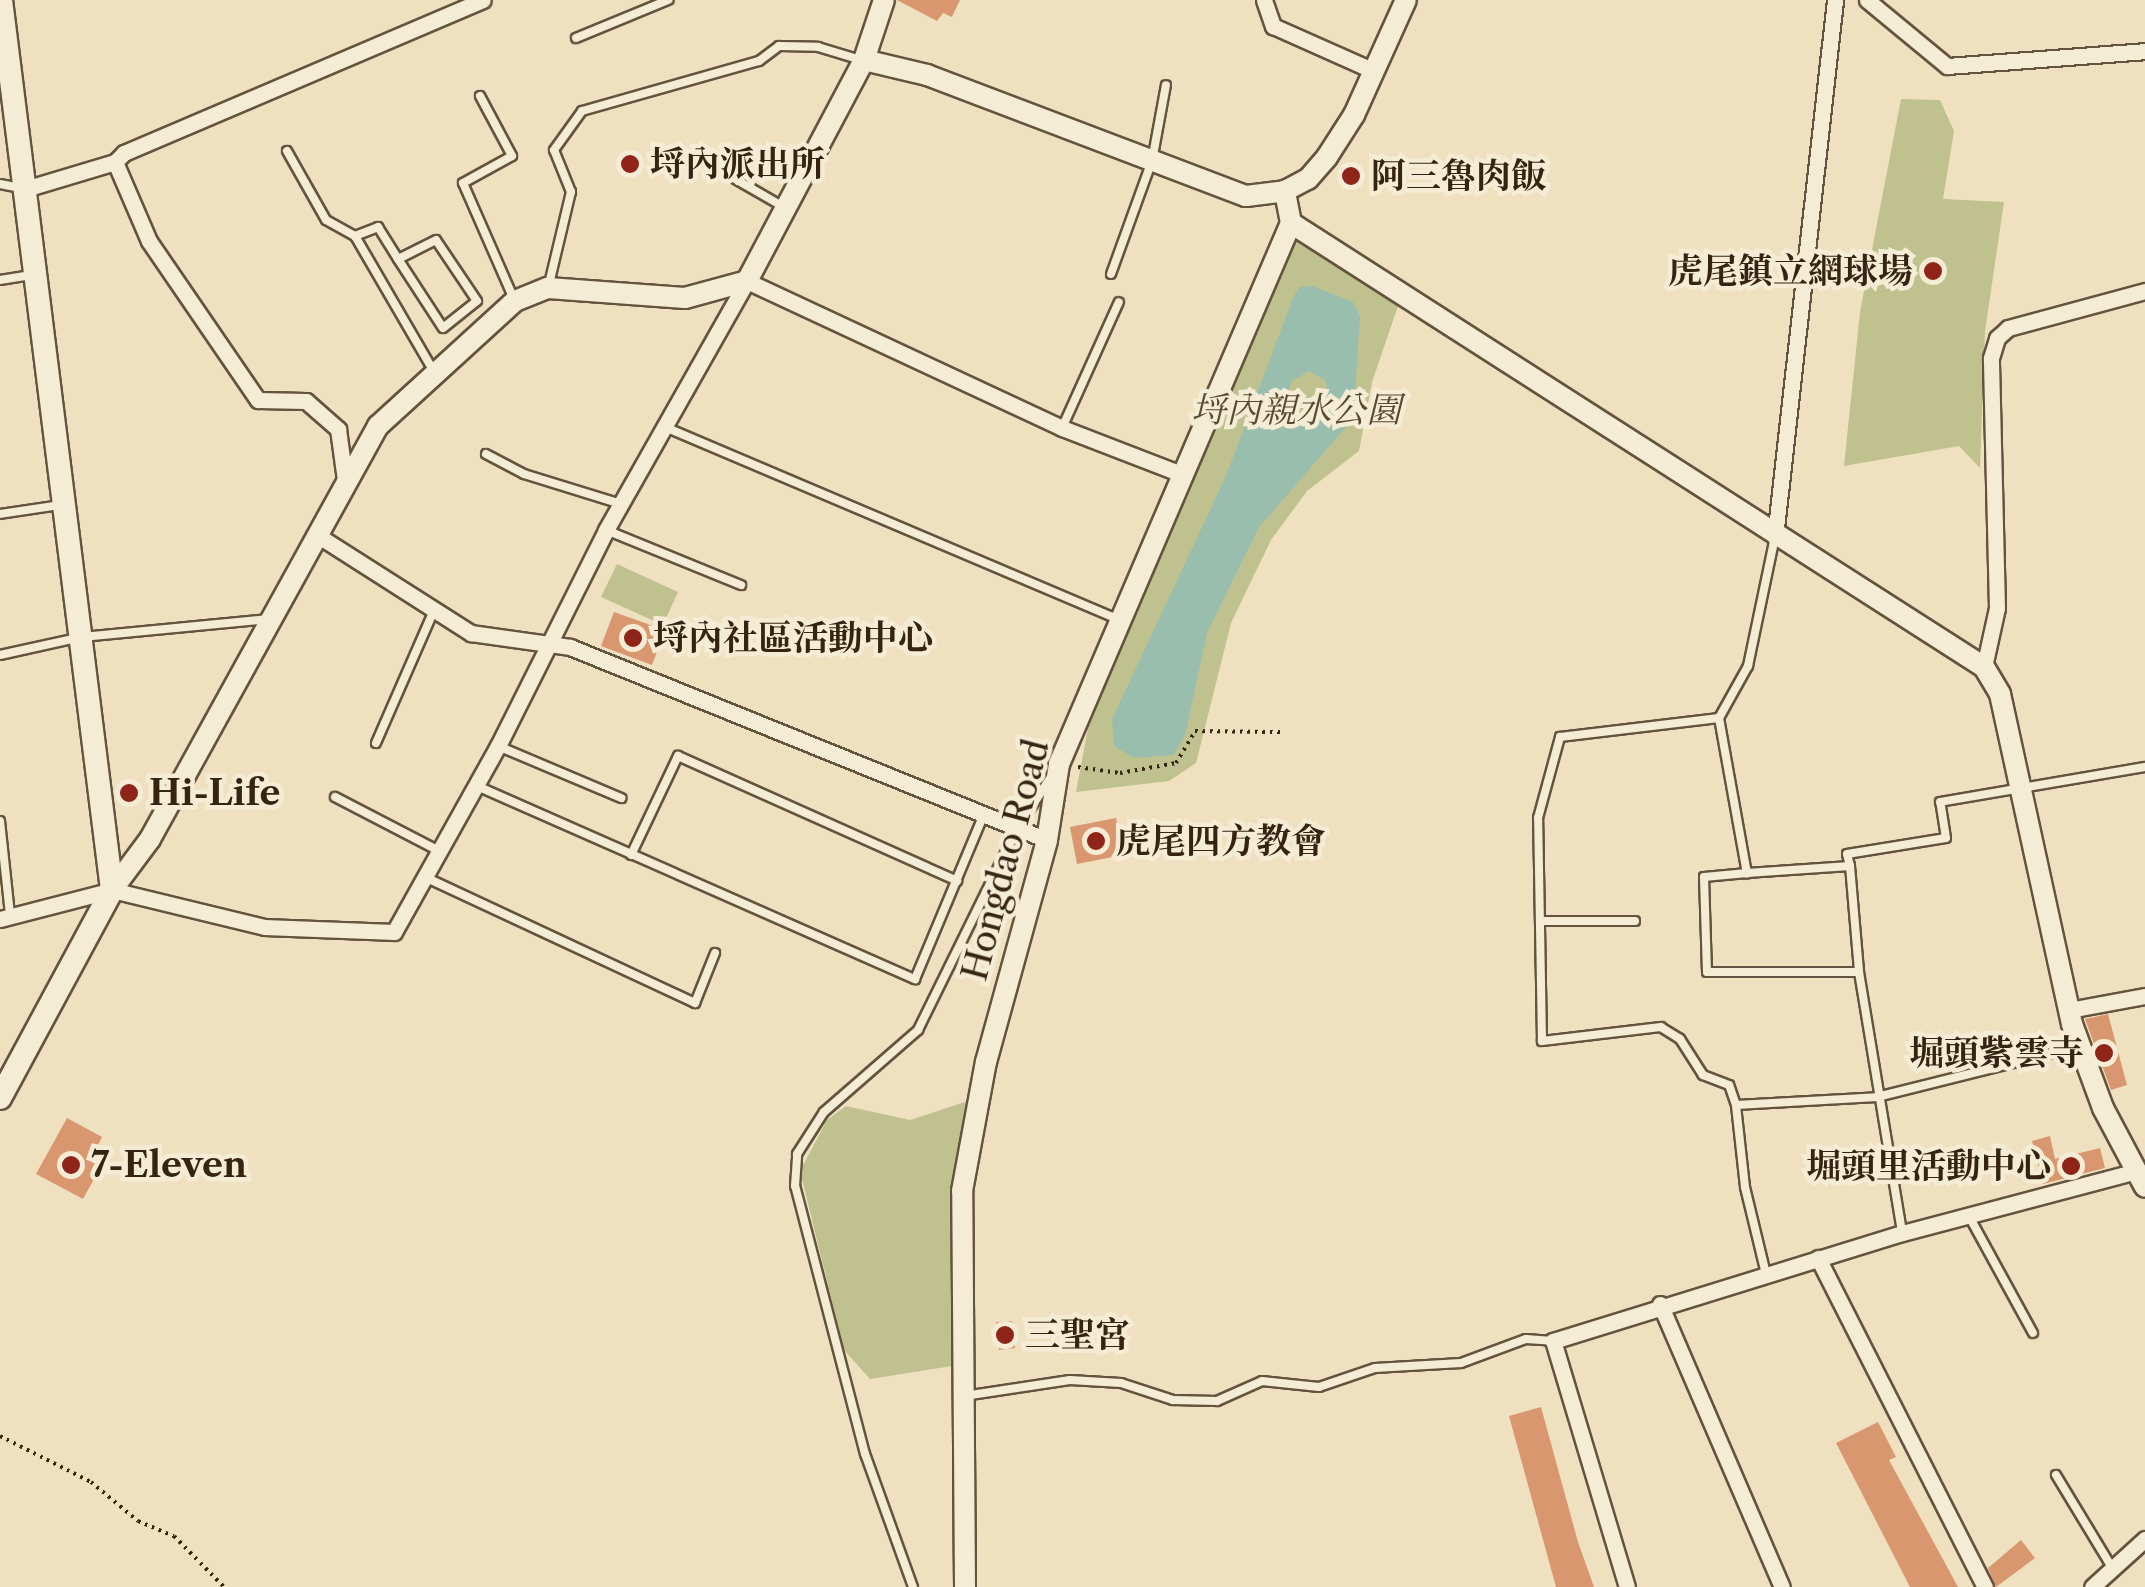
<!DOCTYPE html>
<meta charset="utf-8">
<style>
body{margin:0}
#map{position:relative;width:2145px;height:1587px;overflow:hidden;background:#efe1c0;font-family:"Libre Caslon Text","Noto Serif TC",serif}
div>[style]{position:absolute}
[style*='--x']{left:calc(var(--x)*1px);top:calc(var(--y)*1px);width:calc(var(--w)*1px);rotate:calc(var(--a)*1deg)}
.green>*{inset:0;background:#bfc18e}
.water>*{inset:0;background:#9abeae}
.building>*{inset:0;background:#d9976f}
.path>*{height:4px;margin-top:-2px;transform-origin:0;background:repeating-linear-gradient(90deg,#362413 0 2.5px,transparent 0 7.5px)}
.roads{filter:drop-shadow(2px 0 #64533e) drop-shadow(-2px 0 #64533e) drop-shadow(0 2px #64533e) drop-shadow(0 -2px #64533e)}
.service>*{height:8px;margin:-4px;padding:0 4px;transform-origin:4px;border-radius:4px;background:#f5ecd6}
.minor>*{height:15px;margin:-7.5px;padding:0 7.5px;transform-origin:7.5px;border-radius:7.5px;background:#f5ecd6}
.tertiary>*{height:20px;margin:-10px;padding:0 10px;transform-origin:10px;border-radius:10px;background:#f5ecd6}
.secondary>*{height:22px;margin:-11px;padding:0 11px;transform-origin:11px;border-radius:11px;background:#f5ecd6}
.dots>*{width:28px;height:28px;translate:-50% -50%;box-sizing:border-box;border:5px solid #f5ecd6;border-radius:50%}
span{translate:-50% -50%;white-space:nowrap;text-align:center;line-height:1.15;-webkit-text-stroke:9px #f5ecd6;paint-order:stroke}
.poi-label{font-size:35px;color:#362413;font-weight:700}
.left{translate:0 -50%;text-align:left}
.right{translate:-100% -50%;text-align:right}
.park-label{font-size:35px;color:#584b32;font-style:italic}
.street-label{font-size:35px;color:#362413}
</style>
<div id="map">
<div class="green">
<i style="clip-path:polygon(1901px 99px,1940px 100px,1954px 131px,1943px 199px,2004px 202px,1985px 331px,1980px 468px,1959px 446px,1844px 466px,1860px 312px)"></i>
<i style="clip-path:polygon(1294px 239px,1349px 267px,1398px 306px,1372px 382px,1359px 451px,1307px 491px,1271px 540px,1231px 623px,1196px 763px,1169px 781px,1076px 792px,1090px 717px)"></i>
<i style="clip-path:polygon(617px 564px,678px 592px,663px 625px,601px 597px)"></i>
<i style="clip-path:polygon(971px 1100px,954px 1187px,952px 1366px,870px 1379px,844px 1350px,800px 1171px,827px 1120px,846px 1106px,910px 1120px)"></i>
</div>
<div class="water">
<i style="clip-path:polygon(evenodd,1312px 286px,1353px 302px,1360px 317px,1354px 409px,1347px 426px,1259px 527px,1207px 633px,1185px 735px,1174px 755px,1134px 758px,1114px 746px,1112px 719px,1226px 476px,1293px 298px,1299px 287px,1312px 286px,1309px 371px,1326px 381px,1328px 403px,1317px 423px,1299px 426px,1285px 418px,1285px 398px,1292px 381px,1309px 371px)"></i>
</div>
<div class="building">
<i style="clip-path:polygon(897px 0,960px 0,952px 17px,943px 13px,937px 21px)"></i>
<i style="clip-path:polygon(614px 612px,665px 630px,652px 665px,601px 646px)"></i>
<i style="clip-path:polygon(1116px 818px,1123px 855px,1077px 864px,1070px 827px)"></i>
<i style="clip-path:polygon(2108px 1014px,2127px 1085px,2111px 1090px,2085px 1019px)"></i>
<i style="clip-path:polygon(67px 1118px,102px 1137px,95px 1151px,106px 1157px,83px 1199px,36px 1174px)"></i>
<i style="clip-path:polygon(2050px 1136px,2055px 1159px,2100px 1148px,2105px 1168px,2043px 1184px,2032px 1141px)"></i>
<i style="clip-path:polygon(1012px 1321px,1015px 1348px,999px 1350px,996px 1322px)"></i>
<i style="clip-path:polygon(1541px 1407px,1578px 1542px,1594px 1587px,1556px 1587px,1509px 1416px)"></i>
<i style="clip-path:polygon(1878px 1422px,1896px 1457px,1889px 1460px,1958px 1587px,1910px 1587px,1836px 1443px)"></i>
<i style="clip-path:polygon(2021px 1540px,2035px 1558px,1996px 1587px,1988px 1568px)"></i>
</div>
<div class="path">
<i style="--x:1078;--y:767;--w:42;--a:8.1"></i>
<i style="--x:1120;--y:773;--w:57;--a:-10.1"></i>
<i style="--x:1176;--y:763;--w:37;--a:-59"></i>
<i style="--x:1195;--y:731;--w:87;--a:0.7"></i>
<i style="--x:0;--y:1436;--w:102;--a:26.8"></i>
<i style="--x:91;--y:1482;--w:61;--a:39.7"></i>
<i style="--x:138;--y:1521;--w:39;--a:23"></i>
<i style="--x:174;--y:1536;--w:71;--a:45.6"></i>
</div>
<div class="roads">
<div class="service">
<i style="--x:576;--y:38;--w:100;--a:-22.4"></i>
<i style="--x:480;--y:96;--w:68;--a:61.9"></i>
<i style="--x:512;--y:156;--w:56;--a:151.1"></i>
<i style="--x:463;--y:183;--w:124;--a:66.3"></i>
<i style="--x:287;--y:151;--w:79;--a:60.5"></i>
<i style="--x:326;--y:220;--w:33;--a:29"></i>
<i style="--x:355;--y:236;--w:155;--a:59.8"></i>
<i style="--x:709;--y:164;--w:84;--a:29.9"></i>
<i style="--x:0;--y:184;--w:21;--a:11"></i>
<i style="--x:355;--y:236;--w:25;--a:-21"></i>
<i style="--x:378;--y:227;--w:38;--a:58"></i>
<i style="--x:398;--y:259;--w:82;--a:56.9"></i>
<i style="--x:443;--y:328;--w:43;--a:-38.5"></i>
<i style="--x:477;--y:301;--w:73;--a:-123.9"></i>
<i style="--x:436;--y:240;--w:42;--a:153.4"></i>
<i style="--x:1111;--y:274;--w:120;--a:-70.1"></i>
<i style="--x:1152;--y:161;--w:77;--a:-79.6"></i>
<i style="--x:0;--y:280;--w:30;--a:-9"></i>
<i style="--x:549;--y:284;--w:95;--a:-76.6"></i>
<i style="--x:571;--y:192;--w:45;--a:-112"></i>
<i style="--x:554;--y:150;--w:48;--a:-54.3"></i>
<i style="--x:582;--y:111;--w:184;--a:-15.8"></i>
<i style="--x:759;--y:61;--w:25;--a:-37"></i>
<i style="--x:779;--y:46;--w:39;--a:1"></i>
<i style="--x:818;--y:47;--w:45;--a:16.8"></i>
<i style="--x:665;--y:427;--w:493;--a:23"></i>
<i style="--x:1062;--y:428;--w:138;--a:-65.7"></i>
<i style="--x:486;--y:454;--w:43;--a:27.8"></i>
<i style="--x:524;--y:474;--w:102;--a:17.2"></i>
<i style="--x:0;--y:514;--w:61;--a:-8.5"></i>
<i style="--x:606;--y:530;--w:146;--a:22.2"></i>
<i style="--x:0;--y:655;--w:84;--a:-12.4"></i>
<i style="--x:82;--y:637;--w:188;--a:-5.5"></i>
<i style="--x:1719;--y:718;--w:158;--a:79.8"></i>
<i style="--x:1747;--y:873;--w:103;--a:-3.9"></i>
<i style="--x:1850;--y:866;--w:12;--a:-104"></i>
<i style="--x:1847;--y:854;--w:100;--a:-9.2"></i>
<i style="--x:1946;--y:838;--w:36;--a:-99"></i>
<i style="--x:1940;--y:802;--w:208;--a:-9.7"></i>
<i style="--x:376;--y:743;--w:145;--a:-66.4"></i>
<i style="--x:498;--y:746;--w:134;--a:22.9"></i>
<i style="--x:477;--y:786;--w:479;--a:23.8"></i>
<i style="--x:915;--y:979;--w:173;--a:-67.3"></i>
<i style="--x:335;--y:797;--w:119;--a:27.4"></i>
<i style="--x:0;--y:821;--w:95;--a:83.9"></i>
<i style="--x:631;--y:855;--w:110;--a:-64.6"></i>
<i style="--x:678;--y:756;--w:306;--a:24.1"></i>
<i style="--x:1850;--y:866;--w:106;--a:85.1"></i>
<i style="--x:1747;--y:873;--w:43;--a:174.7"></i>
<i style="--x:1704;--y:877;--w:95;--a:88.2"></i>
<i style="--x:1707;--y:972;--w:152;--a:0"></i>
<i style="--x:1859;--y:972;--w:265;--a:80.6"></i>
<i style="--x:427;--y:878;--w:296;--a:25"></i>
<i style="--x:695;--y:1003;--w:54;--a:-68.2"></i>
<i style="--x:1541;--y:921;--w:94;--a:0"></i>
<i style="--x:1736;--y:1105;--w:21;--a:-109"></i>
<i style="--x:1729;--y:1085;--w:28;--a:-159"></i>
<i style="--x:1703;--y:1075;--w:43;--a:-122.6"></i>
<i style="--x:1680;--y:1039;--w:22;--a:-148"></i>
<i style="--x:1661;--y:1027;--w:120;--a:173.3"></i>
<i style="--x:1542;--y:1041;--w:223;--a:-91"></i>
<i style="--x:1538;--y:818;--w:84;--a:-74.8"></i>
<i style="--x:1560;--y:737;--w:160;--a:-6.8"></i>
<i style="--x:1719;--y:718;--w:60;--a:-60.9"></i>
<i style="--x:1748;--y:666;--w:132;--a:-78.2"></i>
<i style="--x:1970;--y:1218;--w:131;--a:61.3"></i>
<i style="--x:1766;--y:1274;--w:89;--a:-103.6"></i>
<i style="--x:1745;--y:1187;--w:82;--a:-96.3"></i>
<i style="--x:1736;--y:1105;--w:141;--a:-3.2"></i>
<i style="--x:1877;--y:1097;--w:206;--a:-14"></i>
<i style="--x:964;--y:1396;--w:107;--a:-8.6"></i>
<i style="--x:1070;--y:1380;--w:51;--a:3.4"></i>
<i style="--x:1121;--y:1383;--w:55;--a:18.1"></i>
<i style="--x:1173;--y:1400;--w:44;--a:1.3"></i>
<i style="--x:1217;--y:1401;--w:49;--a:-24"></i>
<i style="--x:1262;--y:1381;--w:57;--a:6"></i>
<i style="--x:1319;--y:1387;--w:59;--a:-18.7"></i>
<i style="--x:1375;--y:1368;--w:86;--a:-3.3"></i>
<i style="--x:1461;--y:1363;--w:69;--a:-20.3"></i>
<i style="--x:1526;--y:1339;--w:27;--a:4"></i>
<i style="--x:2056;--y:1475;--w:104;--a:58.8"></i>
<i style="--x:913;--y:1587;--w:141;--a:-109.8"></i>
<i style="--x:865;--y:1454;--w:277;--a:-104.6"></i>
<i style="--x:795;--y:1186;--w:32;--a:-86"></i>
<i style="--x:797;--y:1154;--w:50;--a:-57.3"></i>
<i style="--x:824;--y:1112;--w:125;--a:-41.1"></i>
<i style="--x:918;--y:1030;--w:224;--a:-63.8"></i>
<i style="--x:1017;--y:829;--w:62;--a:-56.8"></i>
</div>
<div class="minor">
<i style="--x:1264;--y:0;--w:28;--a:71"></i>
<i style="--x:1273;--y:26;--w:108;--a:24"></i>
<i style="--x:1867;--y:0;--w:104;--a:39.5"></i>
<i style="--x:1947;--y:66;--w:199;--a:-4.3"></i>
<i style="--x:115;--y:162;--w:86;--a:66.7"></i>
<i style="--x:149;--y:241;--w:193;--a:55.6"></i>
<i style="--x:258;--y:400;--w:48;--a:1.2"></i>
<i style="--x:306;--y:401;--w:43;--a:41.2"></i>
<i style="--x:338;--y:429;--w:51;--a:82.2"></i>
<i style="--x:25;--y:189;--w:94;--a:-16.7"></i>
<i style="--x:115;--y:162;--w:13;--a:-45"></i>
<i style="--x:124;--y:153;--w:390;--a:-23.1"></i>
<i style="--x:317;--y:535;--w:183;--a:32.5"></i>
<i style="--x:471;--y:633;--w:100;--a:8"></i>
<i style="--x:570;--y:647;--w:515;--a:22.03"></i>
<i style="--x:1775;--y:537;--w:540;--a:-83.62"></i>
<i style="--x:1984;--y:667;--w:60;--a:-77.6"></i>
<i style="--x:1997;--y:608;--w:250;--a:-91.4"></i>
<i style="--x:1991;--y:358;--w:21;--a:-73"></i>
<i style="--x:1997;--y:338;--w:15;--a:-42"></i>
<i style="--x:2008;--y:328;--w:142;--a:-15.1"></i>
<i style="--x:0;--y:919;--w:116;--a:-14.5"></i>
<i style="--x:112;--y:890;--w:157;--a:13.6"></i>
<i style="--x:265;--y:927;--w:129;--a:2.2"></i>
<i style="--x:394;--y:932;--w:213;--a:-60.8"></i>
<i style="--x:498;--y:746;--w:241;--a:-63.4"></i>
<i style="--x:606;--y:530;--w:286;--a:-60.5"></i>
<i style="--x:747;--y:281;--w:348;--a:25"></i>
<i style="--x:1062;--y:428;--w:128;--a:21.1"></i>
<i style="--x:2069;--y:1010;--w:77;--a:-10.4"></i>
<i style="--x:1818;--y:1258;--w:369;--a:63.1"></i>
<i style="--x:1660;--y:1304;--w:308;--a:66.7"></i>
<i style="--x:1627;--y:1587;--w:257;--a:-106.7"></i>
<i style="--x:1553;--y:1341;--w:365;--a:-17.2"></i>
<i style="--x:1902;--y:1233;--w:243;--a:-14.8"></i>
<i style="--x:2092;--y:1587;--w:72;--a:-42.2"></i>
</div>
<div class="tertiary">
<i style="--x:864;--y:60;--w:65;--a:13.4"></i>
<i style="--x:927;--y:75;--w:341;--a:20.8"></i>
<i style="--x:1246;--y:196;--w:39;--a:-7"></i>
<i style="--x:1285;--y:191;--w:26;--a:-28"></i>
<i style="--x:1308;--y:179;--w:29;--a:-49"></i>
<i style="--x:1327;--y:157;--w:50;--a:-57.3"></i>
<i style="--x:1354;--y:115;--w:126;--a:-65.7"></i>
<i style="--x:1291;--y:223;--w:823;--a:32.65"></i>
<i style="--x:1984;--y:667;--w:31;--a:59"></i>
<i style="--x:2000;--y:694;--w:338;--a:77.7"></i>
<i style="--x:2072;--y:1024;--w:90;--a:69.7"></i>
<i style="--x:2103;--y:1108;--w:89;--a:62"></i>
<i style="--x:112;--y:890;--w:64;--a:-53.3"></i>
<i style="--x:150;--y:839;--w:472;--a:-61.1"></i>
<i style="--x:378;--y:426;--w:185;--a:-42.4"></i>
<i style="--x:515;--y:301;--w:35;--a:-22"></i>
<i style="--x:548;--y:288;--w:137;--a:4.2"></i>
<i style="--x:685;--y:298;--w:64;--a:-15.3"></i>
<i style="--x:747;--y:281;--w:250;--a:-62.1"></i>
<i style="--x:864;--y:60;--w:63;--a:-71.6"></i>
<i style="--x:965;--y:1587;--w:396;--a:-90.4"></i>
<i style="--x:962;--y:1191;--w:131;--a:-79.5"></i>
<i style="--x:986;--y:1062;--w:230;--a:-74.6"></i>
<i style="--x:1047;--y:840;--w:77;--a:-81"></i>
<i style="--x:1059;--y:764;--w:589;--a:-66.79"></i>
<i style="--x:1291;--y:223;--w:33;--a:-101"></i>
</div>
<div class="secondary">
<i style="--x:0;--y:1098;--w:236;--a:-61.7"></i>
<i style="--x:112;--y:890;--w:897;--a:-97.11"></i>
</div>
</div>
<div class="dots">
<i style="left:630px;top:164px;background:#8f2418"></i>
<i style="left:1351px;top:176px;background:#8f2418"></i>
<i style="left:1933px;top:271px;background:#8f2418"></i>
<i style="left:633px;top:638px;background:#8f2418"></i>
<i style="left:129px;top:793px;background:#8f2418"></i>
<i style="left:1096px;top:841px;background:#8f2418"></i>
<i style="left:2104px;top:1053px;background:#8f2418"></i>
<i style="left:71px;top:1165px;background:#8f2418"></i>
<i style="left:2071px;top:1166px;background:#8f2418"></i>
<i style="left:1005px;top:1335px;background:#8f2418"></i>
</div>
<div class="poi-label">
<span class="left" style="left:650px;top:164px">埒內派出所</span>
<span class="left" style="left:1371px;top:176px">阿三魯肉飯</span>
<span class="right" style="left:1913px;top:271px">虎尾鎮立網球場</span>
<span class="left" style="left:653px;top:638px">埒內社區活動中心</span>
<span class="left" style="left:149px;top:793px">Hi-Life</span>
<span class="left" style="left:1116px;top:841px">虎尾四方教會</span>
<span class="right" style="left:2084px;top:1053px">堀頭紫雲寺</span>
<span class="left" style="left:91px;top:1165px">7-Eleven</span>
<span class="right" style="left:2051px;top:1166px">堀頭里活動中心</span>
<span class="left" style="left:1025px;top:1335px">三聖宮</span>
</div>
<div class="park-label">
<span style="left:1296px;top:410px">埒內親水公園</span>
</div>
<div class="street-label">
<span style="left:1006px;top:860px;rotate:-75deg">Hongdao Road</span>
</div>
</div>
